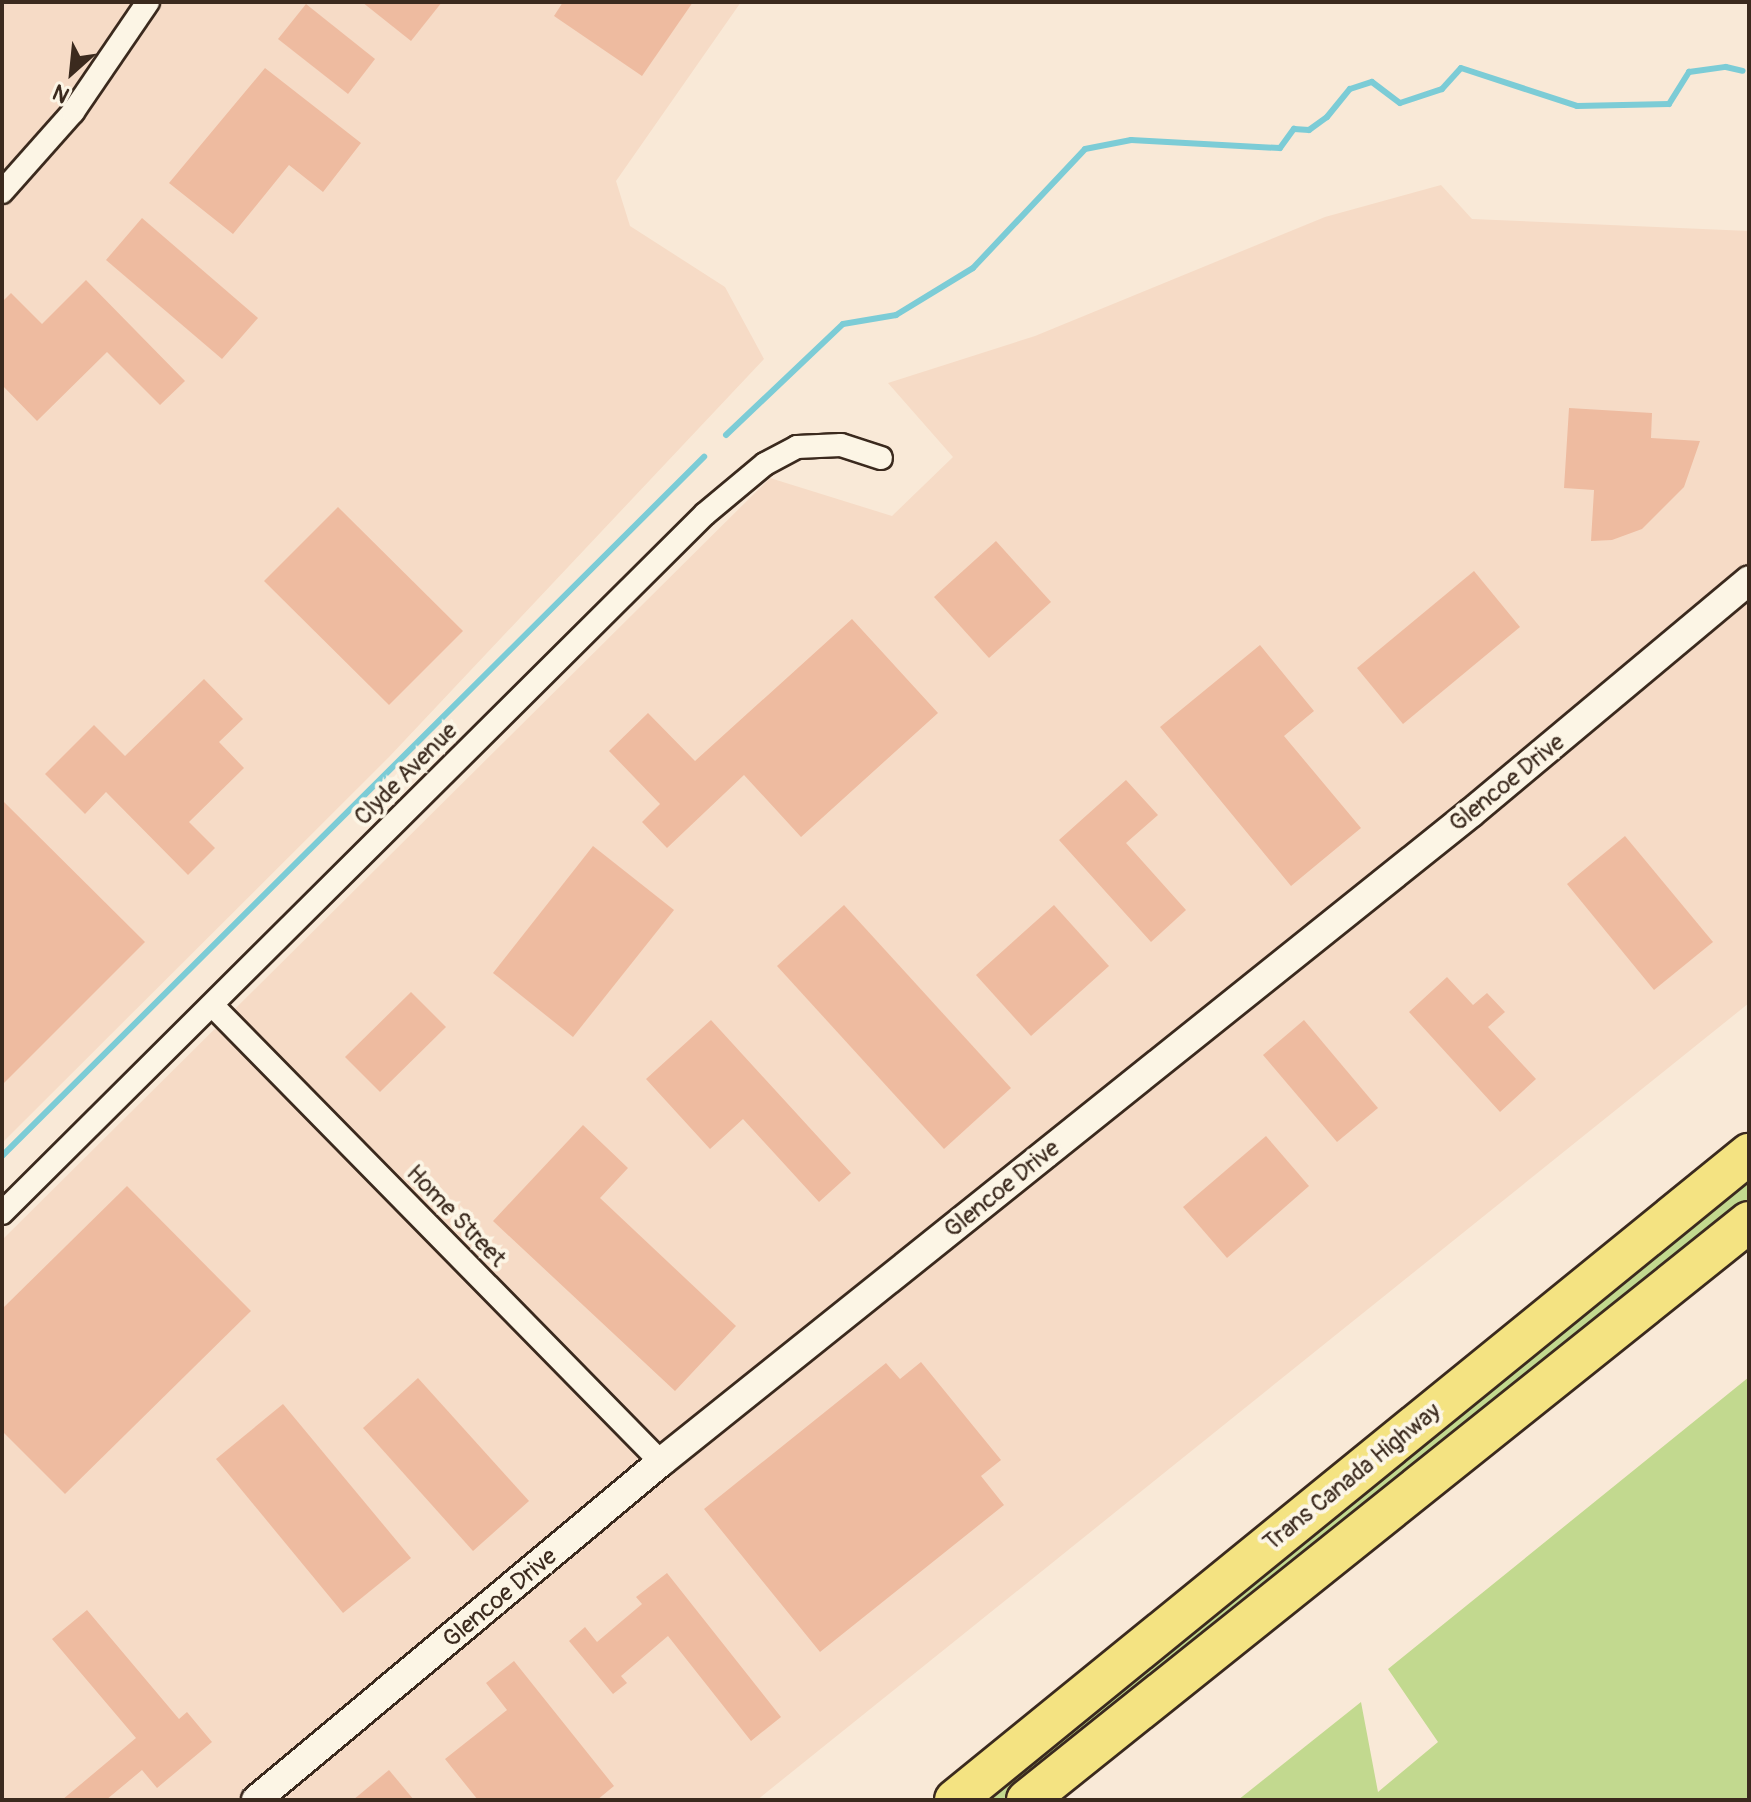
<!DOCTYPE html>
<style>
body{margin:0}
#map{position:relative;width:1751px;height:1802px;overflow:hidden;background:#f9e9d7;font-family:Pangolin,sans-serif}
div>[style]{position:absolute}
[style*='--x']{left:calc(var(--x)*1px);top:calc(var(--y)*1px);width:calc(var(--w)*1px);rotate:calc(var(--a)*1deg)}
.built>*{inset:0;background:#f6dbc6}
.green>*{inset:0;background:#c2d98f}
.stream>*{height:6px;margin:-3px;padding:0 3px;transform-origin:3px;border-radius:3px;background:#7cccd6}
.building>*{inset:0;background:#eebba0}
.roads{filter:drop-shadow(2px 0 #3b2a1e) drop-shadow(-2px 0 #3b2a1e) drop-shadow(0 2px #3b2a1e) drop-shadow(0 -2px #3b2a1e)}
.minor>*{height:22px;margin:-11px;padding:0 11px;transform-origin:11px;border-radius:11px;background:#fcf5e5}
.tertiary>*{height:28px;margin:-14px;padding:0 14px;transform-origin:14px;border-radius:14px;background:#fcf5e5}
.motorway>*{height:40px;margin:-20px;padding:0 20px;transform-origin:20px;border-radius:20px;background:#f4e382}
span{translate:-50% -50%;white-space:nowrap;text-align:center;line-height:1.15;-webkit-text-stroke:8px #fcf5e5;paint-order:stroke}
.street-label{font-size:24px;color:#3b2a1e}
.frame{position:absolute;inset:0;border:4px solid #3b2a1e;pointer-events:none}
.north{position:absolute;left:32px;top:32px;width:80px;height:80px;-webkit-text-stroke:6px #fcf5e5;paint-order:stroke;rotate:207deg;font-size:22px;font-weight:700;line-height:32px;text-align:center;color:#3b2a1e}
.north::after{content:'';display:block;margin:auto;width:28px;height:36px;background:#3b2a1e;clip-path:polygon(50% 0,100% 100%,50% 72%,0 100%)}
</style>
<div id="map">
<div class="built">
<i style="clip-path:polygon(2px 2px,741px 2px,616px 181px,630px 226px,725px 287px,764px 359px,389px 757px,2px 1143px)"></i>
<i style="clip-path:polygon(1441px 185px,1472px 219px,1749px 231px,1749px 1003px,757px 1800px,2px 1800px,2px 1240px,770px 478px,892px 516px,953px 457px,888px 383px,1035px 336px,1325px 217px)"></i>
</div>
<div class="green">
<i style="clip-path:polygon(1749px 1176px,1749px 1200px,1497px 1407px,1002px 1800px,972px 1800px)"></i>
<i style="clip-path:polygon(1749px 1377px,1749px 1800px,1238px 1800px,1361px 1702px,1378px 1792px,1438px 1742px,1388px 1669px)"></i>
</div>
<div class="stream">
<i style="--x:726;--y:435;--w:161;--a:-43.5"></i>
<i style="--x:843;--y:324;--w:54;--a:-9.6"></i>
<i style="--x:896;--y:315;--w:90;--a:-31.4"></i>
<i style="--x:973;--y:268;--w:163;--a:-46.7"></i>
<i style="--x:1085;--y:149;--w:47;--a:-11.1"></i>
<i style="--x:1131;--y:140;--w:149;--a:3.1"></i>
<i style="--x:1280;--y:148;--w:24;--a:-54"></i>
<i style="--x:1294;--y:129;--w:15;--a:4"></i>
<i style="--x:1309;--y:130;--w:22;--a:-36"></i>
<i style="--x:1327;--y:117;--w:36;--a:-51"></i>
<i style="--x:1350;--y:89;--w:23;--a:-18"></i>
<i style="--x:1372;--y:82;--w:35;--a:37"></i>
<i style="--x:1400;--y:103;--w:44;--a:-18.4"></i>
<i style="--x:1442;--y:89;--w:28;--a:-48"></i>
<i style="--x:1461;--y:68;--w:122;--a:18.1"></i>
<i style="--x:1577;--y:106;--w:92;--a:-1.2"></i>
<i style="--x:1669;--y:104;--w:38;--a:-58"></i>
<i style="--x:1689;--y:72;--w:37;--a:-8"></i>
<i style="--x:1726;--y:67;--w:17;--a:13"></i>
<i style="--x:2;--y:1156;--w:991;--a:-44.88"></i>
</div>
<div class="building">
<i style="clip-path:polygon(362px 2px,442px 2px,411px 41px)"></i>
<i style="clip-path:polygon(563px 2px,693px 2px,642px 76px,554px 16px)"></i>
<i style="clip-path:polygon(306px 4px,375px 59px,348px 94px,278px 39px)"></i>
<i style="clip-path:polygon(265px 68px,361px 143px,323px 192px,289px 165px,233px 234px,169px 183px)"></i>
<i style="clip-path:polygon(142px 218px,258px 318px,222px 359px,106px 260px)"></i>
<i style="clip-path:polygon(86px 280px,185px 381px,160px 405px,107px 352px,37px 421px,2px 385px,2px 302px,11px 293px,42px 324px)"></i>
<i style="clip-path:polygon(1569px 408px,1652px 413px,1651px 438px,1700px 441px,1684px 487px,1642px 529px,1612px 540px,1591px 541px,1594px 490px,1564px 488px)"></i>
<i style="clip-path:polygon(338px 507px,463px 631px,389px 705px,264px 581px)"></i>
<i style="clip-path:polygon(996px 541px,1051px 602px,989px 658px,934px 597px)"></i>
<i style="clip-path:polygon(1474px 571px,1520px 627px,1403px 724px,1357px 668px)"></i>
<i style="clip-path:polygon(852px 619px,938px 713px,801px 837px,744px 775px,667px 848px,642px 822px,660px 804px,609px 751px,648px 713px,695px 761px)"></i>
<i style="clip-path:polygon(1260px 645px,1314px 711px,1284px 736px,1361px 828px,1291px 886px,1160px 727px)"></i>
<i style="clip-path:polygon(204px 679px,243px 719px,219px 742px,244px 768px,189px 822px,215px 848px,188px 875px,106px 792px,85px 814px,45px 774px,94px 725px,125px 756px)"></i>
<i style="clip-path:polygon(1126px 780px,1158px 815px,1126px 843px,1186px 910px,1151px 942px,1059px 840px)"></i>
<i style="clip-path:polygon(2px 800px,145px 942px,2px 1085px)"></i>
<i style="clip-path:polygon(1625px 836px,1713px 942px,1654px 990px,1567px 884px)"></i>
<i style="clip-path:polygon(593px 846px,674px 910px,573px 1037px,493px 973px)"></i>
<i style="clip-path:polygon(844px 905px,1011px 1088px,944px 1149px,777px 966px)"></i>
<i style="clip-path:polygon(1054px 905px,1109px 966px,1031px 1036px,976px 975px)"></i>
<i style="clip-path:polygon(1447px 977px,1473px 1005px,1487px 993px,1505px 1012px,1488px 1027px,1536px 1079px,1500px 1112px,1409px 1012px)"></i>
<i style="clip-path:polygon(411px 992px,446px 1027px,380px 1092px,345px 1057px)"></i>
<i style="clip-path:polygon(711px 1020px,851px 1173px,819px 1202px,743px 1119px,710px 1149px,646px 1079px)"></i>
<i style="clip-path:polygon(1304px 1020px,1378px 1108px,1337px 1142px,1263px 1055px)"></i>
<i style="clip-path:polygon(583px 1125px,628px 1168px,600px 1198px,736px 1326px,675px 1391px,493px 1221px)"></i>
<i style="clip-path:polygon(1266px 1136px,1309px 1186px,1227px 1258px,1183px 1207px)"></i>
<i style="clip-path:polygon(127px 1186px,251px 1311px,65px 1494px,2px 1431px,2px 1309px)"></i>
<i style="clip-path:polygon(921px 1362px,1001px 1460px,981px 1476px,1004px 1505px,820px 1652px,704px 1509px,886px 1363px,900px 1379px)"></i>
<i style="clip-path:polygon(418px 1378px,529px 1501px,473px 1551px,363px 1428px)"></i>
<i style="clip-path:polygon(283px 1404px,411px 1558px,343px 1613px,216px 1459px)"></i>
<i style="clip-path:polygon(667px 1573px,781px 1717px,751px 1741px,668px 1636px,621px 1676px,627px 1683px,613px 1694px,569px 1641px,585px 1627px,597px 1642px,642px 1604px,636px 1597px)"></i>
<i style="clip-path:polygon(87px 1610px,179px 1719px,187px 1712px,212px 1742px,157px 1788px,142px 1770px,106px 1800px,62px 1800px,136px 1738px,52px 1639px)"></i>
<i style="clip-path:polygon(514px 1661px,614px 1786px,597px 1800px,478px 1800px,445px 1759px,507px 1710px,486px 1683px)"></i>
<i style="clip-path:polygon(389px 1770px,414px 1800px,353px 1800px)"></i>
</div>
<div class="roads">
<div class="minor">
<i style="--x:2;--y:192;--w:107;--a:-48.4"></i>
<i style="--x:73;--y:112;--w:133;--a:-55.7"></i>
<i style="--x:213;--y:1006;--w:639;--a:45.51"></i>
<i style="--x:2;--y:1213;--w:991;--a:-44.84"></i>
<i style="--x:705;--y:514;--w:78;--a:-39.8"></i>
<i style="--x:765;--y:464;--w:36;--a:-28"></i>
<i style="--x:797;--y:447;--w:44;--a:-2.6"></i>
<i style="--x:841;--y:445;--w:42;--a:18"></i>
</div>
<div class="tertiary">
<i style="--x:256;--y:1800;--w:528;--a:-39.85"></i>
<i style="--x:661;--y:1462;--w:1039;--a:-38.71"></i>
<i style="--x:1472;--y:812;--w:361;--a:-39.9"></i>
</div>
<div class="motorway">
<i style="--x:955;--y:1800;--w:1024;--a:-39.13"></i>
<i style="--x:1027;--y:1800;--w:925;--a:-38.68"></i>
</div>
</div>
<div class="street-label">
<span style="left:406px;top:774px;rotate:-45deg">Clyde Avenue</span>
<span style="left:1507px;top:783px;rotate:-39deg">Glencoe Drive</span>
<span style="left:1002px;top:1189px;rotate:-39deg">Glencoe Drive</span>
<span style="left:456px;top:1216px;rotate:46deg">Home Street</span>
<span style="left:1352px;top:1477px;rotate:-39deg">Trans Canada Highway</span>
<span style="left:500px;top:1598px;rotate:-40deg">Glencoe Drive</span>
</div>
<div class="frame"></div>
<div class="north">N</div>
</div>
